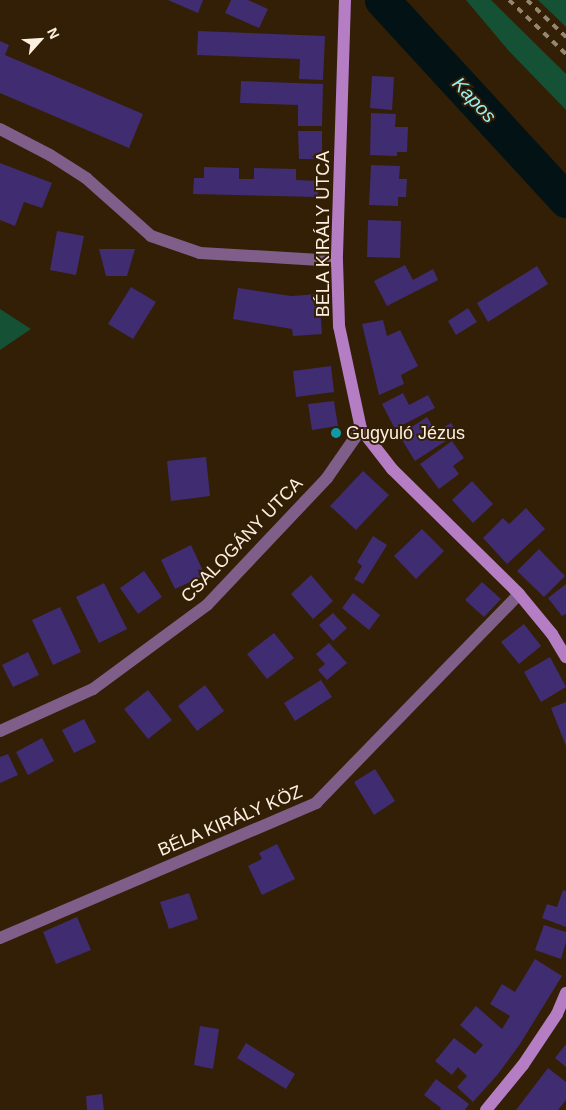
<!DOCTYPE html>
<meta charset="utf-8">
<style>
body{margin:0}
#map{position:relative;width:566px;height:1110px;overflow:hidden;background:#321f06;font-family:Helvetica,sans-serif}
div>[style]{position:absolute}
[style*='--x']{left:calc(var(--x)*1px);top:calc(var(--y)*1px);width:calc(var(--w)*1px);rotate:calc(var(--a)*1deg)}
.green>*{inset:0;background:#145135}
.river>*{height:35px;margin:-17.5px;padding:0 17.5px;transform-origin:17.5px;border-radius:17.5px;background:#031214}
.building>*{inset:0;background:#402c70}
.street>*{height:12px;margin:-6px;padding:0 6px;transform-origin:6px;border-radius:6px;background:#7f5e89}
.secondary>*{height:12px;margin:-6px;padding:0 6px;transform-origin:6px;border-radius:6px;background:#b47dc4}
.rail>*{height:4px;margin-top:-2px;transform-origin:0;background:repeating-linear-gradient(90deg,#958571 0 6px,transparent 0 12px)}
.dots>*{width:14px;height:14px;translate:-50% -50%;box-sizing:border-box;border:2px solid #321f06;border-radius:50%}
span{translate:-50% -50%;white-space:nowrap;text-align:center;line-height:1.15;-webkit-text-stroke:4px #321f06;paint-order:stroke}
.street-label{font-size:18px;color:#fdf0e1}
.poi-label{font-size:18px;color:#fdf0e1}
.left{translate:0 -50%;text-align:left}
.water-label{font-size:19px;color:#98f1f8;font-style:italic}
.north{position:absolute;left:15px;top:15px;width:50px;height:50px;-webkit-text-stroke:4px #321f06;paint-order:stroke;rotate:64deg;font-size:14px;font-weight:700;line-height:20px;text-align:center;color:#fdf0e1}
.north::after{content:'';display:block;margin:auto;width:18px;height:22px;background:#fdf0e1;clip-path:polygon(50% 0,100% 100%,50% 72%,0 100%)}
</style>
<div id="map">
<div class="green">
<i style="clip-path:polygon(466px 0,491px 0,566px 74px,566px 110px,508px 50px)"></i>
<i style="clip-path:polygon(538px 0,566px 0,566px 27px)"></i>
<i style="clip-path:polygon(0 309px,31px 329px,0 350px)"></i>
</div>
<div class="river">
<i style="--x:382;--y:0;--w:272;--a:47.4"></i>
</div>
<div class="building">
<i style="clip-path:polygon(168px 0,203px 0,198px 13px)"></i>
<i style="clip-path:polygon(231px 0,248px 0,268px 9px,259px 28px,225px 13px)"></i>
<i style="clip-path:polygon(198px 31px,325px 36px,323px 80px,299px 79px,300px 59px,197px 55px)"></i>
<i style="clip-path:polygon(0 41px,9px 45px,5px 55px,143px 114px,129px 148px,0 93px)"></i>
<i style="clip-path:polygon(372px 76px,394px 77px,392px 110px,370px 108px)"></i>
<i style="clip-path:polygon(241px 81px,323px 84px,322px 126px,298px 126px,298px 105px,240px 103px)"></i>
<i style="clip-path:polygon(371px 113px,396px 114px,395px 127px,408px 127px,407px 152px,397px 152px,397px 156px,370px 155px)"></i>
<i style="clip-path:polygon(298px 131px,322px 131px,322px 159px,299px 159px)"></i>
<i style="clip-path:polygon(0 163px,52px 183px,42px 208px,24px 202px,15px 226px,0 220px)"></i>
<i style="clip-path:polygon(371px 165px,400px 166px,399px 179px,407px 179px,406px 197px,398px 197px,398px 206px,369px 205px)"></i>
<i style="clip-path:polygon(204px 167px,239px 168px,239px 179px,254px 179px,254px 168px,296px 169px,296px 180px,318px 181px,318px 197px,193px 194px,194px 178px,204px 178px)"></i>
<i style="clip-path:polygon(368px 220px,401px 221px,400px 258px,367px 257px)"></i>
<i style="clip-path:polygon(57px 231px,84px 236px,76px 275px,50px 270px)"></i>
<i style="clip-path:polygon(99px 249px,135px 249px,127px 276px,106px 276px)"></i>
<i style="clip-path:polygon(405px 265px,413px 280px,433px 269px,438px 280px,387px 306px,374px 281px)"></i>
<i style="clip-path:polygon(537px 266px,548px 284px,488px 322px,477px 303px)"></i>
<i style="clip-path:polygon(131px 287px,156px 302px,133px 339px,108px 324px)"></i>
<i style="clip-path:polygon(238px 288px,291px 296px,319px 294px,322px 334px,293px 336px,292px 329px,233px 319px)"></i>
<i style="clip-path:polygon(468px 308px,477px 322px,456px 335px,448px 321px)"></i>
<i style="clip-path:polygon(383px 320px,387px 336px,400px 330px,418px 366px,401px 375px,404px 384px,379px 395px,362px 324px)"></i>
<i style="clip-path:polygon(331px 366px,334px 392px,296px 397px,293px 371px)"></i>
<i style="clip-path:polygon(403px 393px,409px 405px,428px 395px,435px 408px,395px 429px,382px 404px)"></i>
<i style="clip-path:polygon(334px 401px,338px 426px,312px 430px,308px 404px)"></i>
<i style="clip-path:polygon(427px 417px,436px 432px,451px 423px,458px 433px,415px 461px,399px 435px)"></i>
<i style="clip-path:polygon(452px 441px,464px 458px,453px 466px,459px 474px,439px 489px,420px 464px)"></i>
<i style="clip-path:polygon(206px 457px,210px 496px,171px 501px,167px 461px)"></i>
<i style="clip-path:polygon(363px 471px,389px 495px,356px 530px,330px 506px)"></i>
<i style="clip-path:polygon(472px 481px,493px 504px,473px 523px,452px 500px)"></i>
<i style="clip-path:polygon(526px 508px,545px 529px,507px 564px,483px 538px,503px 518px,509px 524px)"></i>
<i style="clip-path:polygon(422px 529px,444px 551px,416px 579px,394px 556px)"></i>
<i style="clip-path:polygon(373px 536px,387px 545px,363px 584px,354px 579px,362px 566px,357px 562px)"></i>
<i style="clip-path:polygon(191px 545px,205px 575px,175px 589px,161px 560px)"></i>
<i style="clip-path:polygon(539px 549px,565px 576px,544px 597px,517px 571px)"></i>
<i style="clip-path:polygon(144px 571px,162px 597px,138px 614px,120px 588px)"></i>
<i style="clip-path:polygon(311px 575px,333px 601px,313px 619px,291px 594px)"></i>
<i style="clip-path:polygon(482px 582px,501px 599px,484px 617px,465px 600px)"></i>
<i style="clip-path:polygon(104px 583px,127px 629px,99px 643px,76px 597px)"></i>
<i style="clip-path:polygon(566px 584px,566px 614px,562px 616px,548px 598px)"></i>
<i style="clip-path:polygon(353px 593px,380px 615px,369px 630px,342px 608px)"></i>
<i style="clip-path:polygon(60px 607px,81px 652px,53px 665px,32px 620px)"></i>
<i style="clip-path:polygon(333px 613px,347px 628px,333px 641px,319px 625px)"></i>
<i style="clip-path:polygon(524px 624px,541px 646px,519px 664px,501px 642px)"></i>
<i style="clip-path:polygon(274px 633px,294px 658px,267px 679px,247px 654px)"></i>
<i style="clip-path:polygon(329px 643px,347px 663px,327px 680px,318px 670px,325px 664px,316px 654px)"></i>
<i style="clip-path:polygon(28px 652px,39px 675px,13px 687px,2px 665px)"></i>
<i style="clip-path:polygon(550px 657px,566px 687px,541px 702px,524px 672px)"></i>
<i style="clip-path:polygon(321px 680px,332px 697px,295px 721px,284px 703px)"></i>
<i style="clip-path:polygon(205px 685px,224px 711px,197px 731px,178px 706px)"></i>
<i style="clip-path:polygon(148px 690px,172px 720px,148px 739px,124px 709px)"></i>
<i style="clip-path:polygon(566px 702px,566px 746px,551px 708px)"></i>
<i style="clip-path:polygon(84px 719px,96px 742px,74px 753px,62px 730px)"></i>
<i style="clip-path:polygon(42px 738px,54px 761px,28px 775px,16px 752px)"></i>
<i style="clip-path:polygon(8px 754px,18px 775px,0 783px,0 757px)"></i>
<i style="clip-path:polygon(375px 769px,395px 801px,374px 815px,354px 782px)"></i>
<i style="clip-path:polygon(277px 844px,295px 879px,262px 895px,248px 866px,262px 859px,259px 853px)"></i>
<i style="clip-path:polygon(563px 890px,566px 891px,566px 927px,542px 918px,547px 904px,557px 907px)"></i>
<i style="clip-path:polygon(189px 893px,198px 919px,169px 929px,160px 902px)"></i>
<i style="clip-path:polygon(77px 917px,91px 950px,56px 964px,43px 932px)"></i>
<i style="clip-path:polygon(544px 925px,566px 932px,566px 942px,561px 959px,535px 950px)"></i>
<i style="clip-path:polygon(535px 959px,562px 976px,520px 1044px,498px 1074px,473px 1102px,457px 1087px,467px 1076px,458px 1067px,452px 1075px,435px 1061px,454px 1038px,475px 1054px,483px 1045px,460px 1025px,476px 1006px,502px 1029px,510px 1016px,490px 1004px,502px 984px,515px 992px)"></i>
<i style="clip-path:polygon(200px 1026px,219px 1029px,213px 1069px,194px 1065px)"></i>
<i style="clip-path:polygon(246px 1043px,295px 1074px,286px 1089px,237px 1058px)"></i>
<i style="clip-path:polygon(566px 1044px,566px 1067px,555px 1058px)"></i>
<i style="clip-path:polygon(548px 1068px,566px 1082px,566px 1100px,558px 1110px,516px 1110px)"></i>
<i style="clip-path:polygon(436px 1079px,469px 1104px,465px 1110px,440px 1110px,441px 1108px,424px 1095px)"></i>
<i style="clip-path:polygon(102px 1094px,104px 1110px,87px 1110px,86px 1096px)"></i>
</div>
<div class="street">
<i style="--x:0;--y:129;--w:56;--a:27.5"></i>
<i style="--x:50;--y:155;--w:43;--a:32.6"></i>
<i style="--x:86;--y:178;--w:87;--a:41.7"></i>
<i style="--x:151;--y:236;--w:52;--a:19.1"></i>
<i style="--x:200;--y:253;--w:137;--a:3.3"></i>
<i style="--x:0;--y:731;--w:102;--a:-24.3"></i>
<i style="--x:93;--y:689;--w:142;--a:-36.4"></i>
<i style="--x:207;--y:605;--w:175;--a:-46.6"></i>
<i style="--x:327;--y:478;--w:60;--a:-55.2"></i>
<i style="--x:0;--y:938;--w:344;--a:-23.1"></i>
<i style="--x:316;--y:803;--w:291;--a:-45.8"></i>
</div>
<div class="secondary">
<i style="--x:345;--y:0;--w:261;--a:91.8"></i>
<i style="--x:337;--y:261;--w:65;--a:88.2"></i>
<i style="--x:339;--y:326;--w:105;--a:77.9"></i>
<i style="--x:361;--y:429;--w:51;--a:52.2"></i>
<i style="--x:392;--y:469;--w:178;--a:44.5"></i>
<i style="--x:519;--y:594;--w:52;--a:50.5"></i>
<i style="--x:552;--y:634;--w:27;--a:59"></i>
<i style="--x:486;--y:1110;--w:58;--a:-50.6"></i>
<i style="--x:523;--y:1065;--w:61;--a:-56.3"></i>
<i style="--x:557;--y:1014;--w:23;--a:-67"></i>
</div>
<div class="rail">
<i style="--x:509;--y:0;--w:79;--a:43.5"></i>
<i style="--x:527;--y:0;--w:54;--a:43.5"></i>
</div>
<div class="dots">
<i style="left:336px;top:433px;background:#0f9aa8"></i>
</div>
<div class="street-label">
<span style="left:323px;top:234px;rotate:-90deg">BÉLA KIRÁLY UTCA</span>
<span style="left:242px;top:540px;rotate:-46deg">CSALOGÁNY UTCA</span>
<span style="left:230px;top:821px;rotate:-23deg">BÉLA KIRÁLY KÖZ</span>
</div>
<div class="poi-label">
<span class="left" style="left:346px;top:433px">Gugyuló Jézus</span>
</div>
<div class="water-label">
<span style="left:474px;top:100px;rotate:47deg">Kapos</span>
</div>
<div class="north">N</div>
</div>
